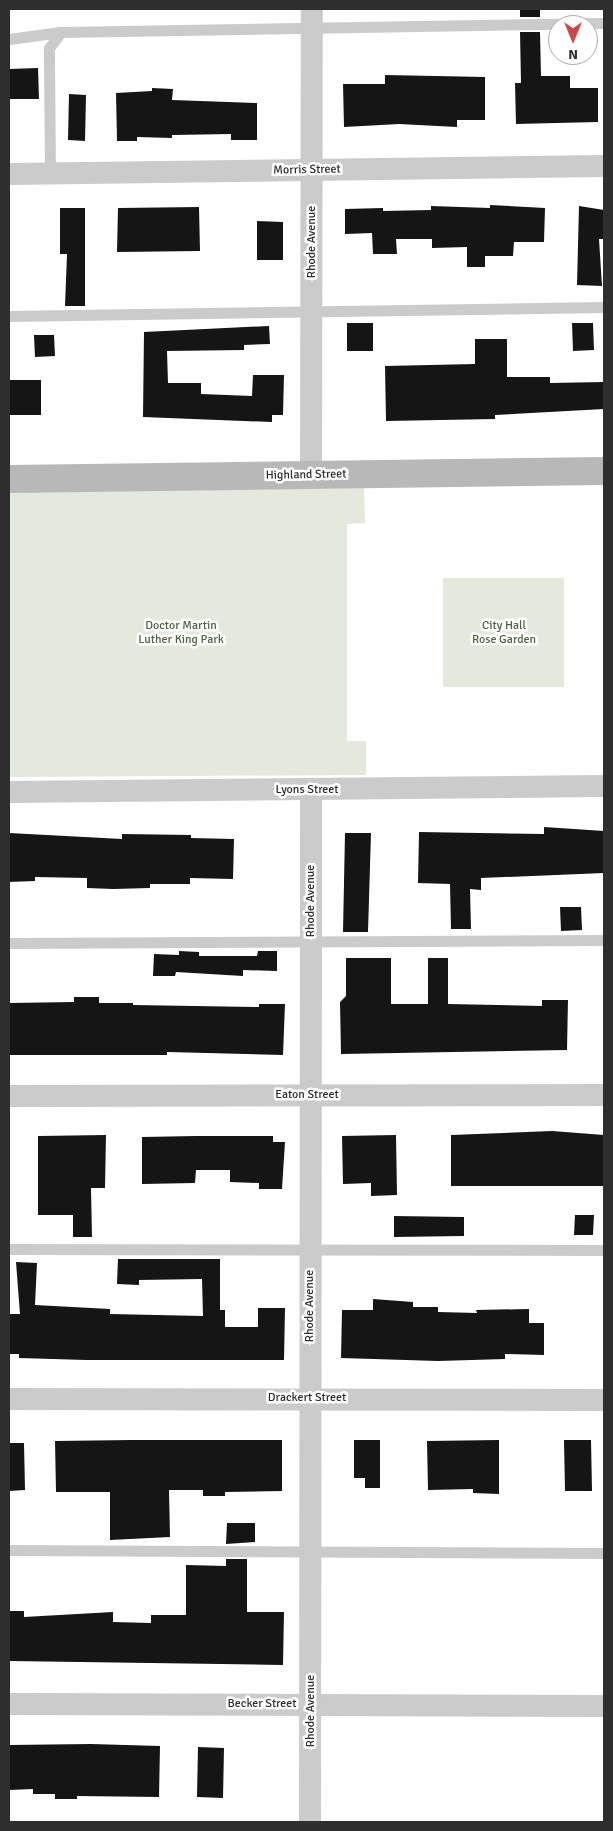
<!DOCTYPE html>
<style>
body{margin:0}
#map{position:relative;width:613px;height:1831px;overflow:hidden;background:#fff;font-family:Signika,sans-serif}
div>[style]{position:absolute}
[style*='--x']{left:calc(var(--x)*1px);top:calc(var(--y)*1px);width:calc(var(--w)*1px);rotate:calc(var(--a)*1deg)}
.green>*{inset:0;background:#e3e9dd}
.building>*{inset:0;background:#151515}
.lane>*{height:11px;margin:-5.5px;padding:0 5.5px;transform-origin:5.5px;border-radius:5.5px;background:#cbcbcb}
.street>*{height:22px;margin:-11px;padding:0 11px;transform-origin:11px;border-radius:11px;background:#cbcbcb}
.secondary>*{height:28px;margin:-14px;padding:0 14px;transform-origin:14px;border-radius:14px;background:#b8b8b8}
span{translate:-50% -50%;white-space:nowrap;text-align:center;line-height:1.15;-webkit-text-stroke:5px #fff;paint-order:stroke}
.street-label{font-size:12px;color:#2e2e2e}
.park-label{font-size:12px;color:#4e6441}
.frame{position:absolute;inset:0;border:10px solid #2e2e2e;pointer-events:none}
.north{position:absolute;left:548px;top:15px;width:50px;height:50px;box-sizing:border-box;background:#fff;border:1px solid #ababab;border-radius:50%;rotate:180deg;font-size:14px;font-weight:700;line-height:20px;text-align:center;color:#2e2e2e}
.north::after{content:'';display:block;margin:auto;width:18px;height:22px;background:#cf4746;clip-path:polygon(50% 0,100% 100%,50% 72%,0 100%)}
</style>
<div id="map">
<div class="green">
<i style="clip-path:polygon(364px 488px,365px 523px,347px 524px,347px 741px,366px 741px,366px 775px,9px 777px,9px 492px)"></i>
<i style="clip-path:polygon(443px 578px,564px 578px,564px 687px,443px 687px)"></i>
</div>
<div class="building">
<i style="clip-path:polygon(520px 9px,540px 9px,540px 17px,520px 17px)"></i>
<i style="clip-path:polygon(520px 32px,540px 32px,541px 76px,570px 76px,570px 88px,598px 88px,598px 122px,516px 124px,515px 83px,521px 83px)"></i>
<i style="clip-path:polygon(38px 68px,39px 99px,9px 99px,9px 69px)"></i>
<i style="clip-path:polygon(385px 75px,485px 77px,485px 120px,457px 120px,457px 127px,399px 124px,344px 127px,343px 84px,385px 84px)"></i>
<i style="clip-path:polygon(152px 88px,173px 89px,172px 100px,257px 103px,257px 140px,231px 140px,231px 134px,172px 135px,172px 138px,137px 137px,137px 141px,117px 141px,116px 93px,152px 91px)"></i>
<i style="clip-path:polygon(69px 94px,86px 95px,85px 141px,68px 140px)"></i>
<i style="clip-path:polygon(490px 205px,545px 208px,544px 242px,514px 242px,513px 256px,485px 256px,485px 267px,467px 267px,467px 247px,432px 248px,432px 239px,396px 239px,397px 254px,373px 254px,372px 233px,345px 234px,345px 209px,383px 208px,383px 211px,431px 210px,431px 206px,490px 208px)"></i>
<i style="clip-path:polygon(579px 206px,604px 210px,604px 239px,599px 239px,602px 286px,577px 285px)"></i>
<i style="clip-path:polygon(199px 207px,200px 251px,117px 252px,118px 208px)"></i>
<i style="clip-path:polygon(60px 208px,85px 208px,85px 306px,65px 306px,67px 254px,60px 254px)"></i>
<i style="clip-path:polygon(257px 221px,283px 222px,283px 260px,257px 260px)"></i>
<i style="clip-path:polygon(347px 323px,373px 323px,373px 351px,347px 351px)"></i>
<i style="clip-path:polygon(572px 323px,593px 323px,594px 350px,573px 351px)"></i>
<i style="clip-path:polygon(269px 326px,270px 344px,244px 345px,244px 350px,167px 351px,168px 383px,201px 383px,201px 394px,252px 396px,253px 375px,284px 375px,283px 415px,272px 415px,272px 422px,143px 417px,144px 332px)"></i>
<i style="clip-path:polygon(34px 335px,54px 335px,55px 356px,35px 357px)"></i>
<i style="clip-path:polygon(475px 339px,507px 339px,507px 377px,550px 377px,550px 383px,604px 382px,604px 409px,495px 415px,495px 419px,386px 421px,385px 366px,475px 364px)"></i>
<i style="clip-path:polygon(9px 380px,41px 380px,41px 415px,9px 415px)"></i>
<i style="clip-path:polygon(544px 827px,604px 831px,604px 873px,481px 878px,481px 890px,470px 889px,471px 929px,451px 929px,450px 884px,418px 883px,419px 832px,544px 834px)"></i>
<i style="clip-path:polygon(9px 833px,122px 839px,122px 834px,191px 835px,191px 838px,234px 839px,233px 879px,190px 878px,190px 884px,150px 884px,150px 888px,113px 889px,87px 888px,87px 878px,35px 877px,35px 881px,9px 882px)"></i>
<i style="clip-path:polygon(345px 833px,371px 833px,368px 932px,343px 932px)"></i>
<i style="clip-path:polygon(560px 907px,581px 907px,582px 930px,561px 931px)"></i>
<i style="clip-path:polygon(179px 951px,199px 952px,199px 956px,257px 956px,258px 951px,277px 951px,277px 971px,243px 970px,243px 976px,176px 972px,175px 976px,153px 976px,154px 954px,179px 955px)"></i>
<i style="clip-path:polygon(346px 958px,391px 958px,391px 1004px,428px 1004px,428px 958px,448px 958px,448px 1004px,542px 1006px,542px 1000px,568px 1000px,567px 1050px,341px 1054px,340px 1002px,346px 996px)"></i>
<i style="clip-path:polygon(74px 997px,99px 997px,99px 1003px,133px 1003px,133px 1005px,259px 1007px,259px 1004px,285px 1004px,283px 1055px,167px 1052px,167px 1055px,9px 1055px,9px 1003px,74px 1002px)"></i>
<i style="clip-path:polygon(552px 1131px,604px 1135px,604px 1186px,451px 1186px,451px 1135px)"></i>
<i style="clip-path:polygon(106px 1135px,105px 1188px,91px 1188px,92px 1237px,73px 1237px,73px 1215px,38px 1215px,38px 1136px)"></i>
<i style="clip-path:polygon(396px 1135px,397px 1195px,371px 1196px,371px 1183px,343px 1184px,342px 1136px)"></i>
<i style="clip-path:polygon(196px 1136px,273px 1136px,273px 1142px,285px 1142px,282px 1189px,259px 1189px,259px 1183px,230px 1182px,230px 1170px,196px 1170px,195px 1183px,142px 1184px,142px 1137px)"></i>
<i style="clip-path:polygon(575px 1215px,594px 1215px,593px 1235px,574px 1235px)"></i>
<i style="clip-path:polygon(394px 1216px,464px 1217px,464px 1236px,394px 1237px)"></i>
<i style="clip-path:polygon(118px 1259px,220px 1259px,220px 1310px,225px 1310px,225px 1327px,258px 1327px,258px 1308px,285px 1308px,284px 1360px,86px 1360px,19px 1358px,19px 1354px,9px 1354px,9px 1314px,20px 1314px,16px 1262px,37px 1263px,35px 1305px,110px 1309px,110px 1314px,203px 1316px,202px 1279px,139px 1280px,139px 1285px,117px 1284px)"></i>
<i style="clip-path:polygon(373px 1299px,413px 1302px,413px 1307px,438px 1307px,438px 1312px,477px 1313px,476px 1310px,529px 1309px,529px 1323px,544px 1323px,544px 1355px,505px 1354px,505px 1359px,438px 1361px,341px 1358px,342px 1310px,373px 1310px)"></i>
<i style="clip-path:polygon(132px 1440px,282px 1440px,282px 1491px,225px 1492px,225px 1496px,203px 1496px,203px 1490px,169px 1490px,170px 1537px,110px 1540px,110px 1492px,56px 1492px,55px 1441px)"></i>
<i style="clip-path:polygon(354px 1440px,380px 1440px,380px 1488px,365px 1488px,365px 1478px,354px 1478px)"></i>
<i style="clip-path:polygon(499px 1440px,499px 1494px,473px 1493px,473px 1489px,428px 1490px,427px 1441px)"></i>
<i style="clip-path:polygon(564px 1440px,591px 1440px,592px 1491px,565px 1491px)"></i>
<i style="clip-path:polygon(9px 1443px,24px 1443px,25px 1490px,9px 1491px)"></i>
<i style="clip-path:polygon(227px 1523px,255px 1523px,255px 1542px,226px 1544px)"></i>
<i style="clip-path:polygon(226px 1559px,247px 1559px,247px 1612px,284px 1612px,283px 1665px,9px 1661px,9px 1611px,24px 1611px,24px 1617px,113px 1612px,113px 1622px,151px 1623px,151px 1615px,186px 1615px,186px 1565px,226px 1566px)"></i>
<i style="clip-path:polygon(91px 1744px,160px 1746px,159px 1797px,77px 1796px,77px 1799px,55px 1799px,55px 1794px,33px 1794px,33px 1789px,9px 1790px,9px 1745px)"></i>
<i style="clip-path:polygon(198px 1747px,224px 1748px,223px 1798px,197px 1797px)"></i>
</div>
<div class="lane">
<i style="--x:9;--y:39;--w:52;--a:-7.7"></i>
<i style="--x:61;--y:32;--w:543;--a:-0.95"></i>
<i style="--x:50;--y:174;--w:126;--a:-90.5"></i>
<i style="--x:49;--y:48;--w:20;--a:-53"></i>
<i style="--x:9;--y:316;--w:595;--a:-0.87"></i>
<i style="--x:9;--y:943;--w:595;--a:-0.29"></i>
<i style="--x:9;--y:1249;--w:595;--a:0.1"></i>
<i style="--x:9;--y:1550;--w:595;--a:0.29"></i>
</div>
<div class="street">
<i style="--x:9;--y:174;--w:595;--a:-0.77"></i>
<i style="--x:311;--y:475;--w:466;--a:-89.9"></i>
<i style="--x:9;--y:792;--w:595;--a:-0.58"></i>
<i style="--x:9;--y:1096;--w:595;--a:-0.1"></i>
<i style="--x:9;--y:1399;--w:595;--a:0.1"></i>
<i style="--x:9;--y:1704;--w:595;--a:0.19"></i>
<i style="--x:310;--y:1822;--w:1032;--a:-89.94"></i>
</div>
<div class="secondary">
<i style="--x:9;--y:479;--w:595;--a:-0.77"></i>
</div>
<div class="street-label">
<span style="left:307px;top:170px;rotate:-1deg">Morris Street</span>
<span style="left:312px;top:242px;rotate:-90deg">Rhode Avenue</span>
<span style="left:306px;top:475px;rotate:-1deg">Highland Street</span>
<span style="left:307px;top:790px">Lyons Street</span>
<span style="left:311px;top:901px;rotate:-90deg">Rhode Avenue</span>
<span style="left:307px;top:1095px">Eaton Street</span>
<span style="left:310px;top:1306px;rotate:-90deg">Rhode Avenue</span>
<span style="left:307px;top:1398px">Drackert Street</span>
<span style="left:262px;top:1704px">Becker Street</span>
<span style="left:311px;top:1711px;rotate:-90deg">Rhode Avenue</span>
</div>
<div class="park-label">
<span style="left:181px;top:633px">Doctor Martin<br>Luther King Park</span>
<span style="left:504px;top:633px">City Hall<br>Rose Garden</span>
</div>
<div class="frame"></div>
<div class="north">N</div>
</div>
